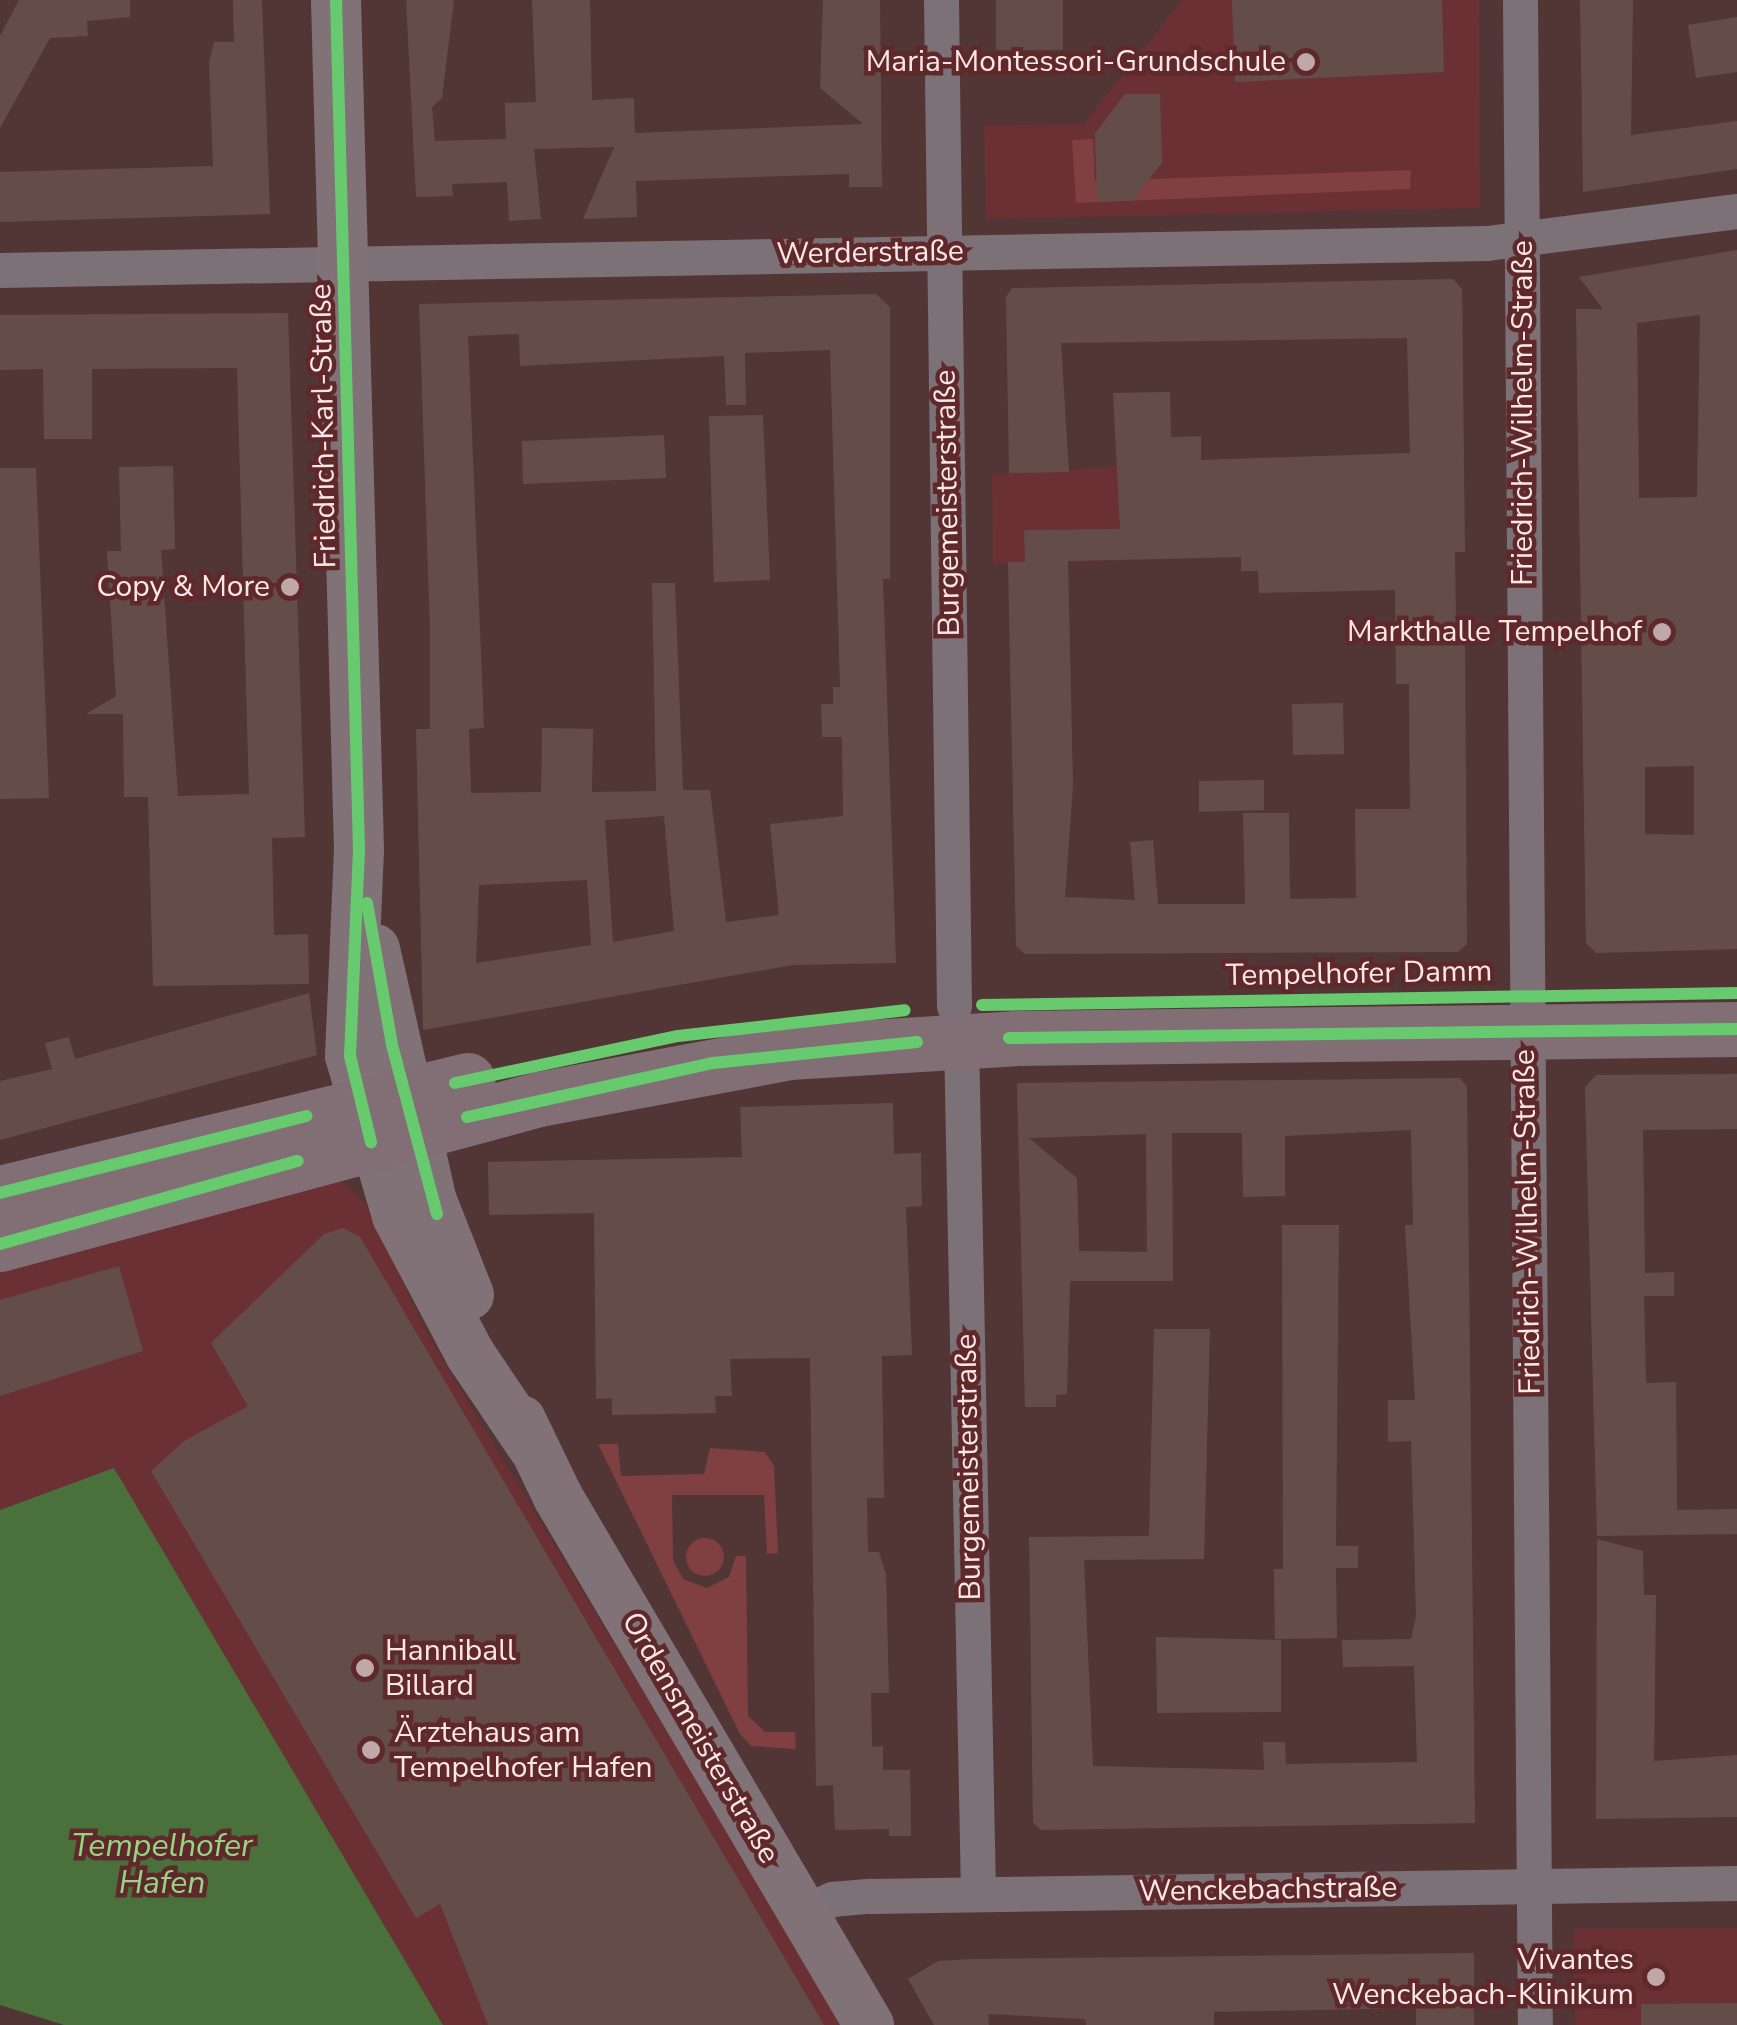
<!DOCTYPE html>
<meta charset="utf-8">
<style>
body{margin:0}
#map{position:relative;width:1737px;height:2025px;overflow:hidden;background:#523636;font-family:"Nunito Sans",sans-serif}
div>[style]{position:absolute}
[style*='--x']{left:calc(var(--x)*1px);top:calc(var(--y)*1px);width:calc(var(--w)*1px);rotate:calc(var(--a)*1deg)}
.built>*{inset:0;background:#6b3033}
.green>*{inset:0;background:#803f41}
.round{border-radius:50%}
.water>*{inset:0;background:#4a703c}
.building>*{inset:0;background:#644d49}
.street>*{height:35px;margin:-17.5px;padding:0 17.5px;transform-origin:17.5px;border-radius:17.5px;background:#7c7176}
.secondary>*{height:50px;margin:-25px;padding:0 25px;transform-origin:25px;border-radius:25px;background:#817277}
.primary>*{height:55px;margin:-27.5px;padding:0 27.5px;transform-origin:27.5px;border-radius:27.5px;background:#816f75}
.cycleway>*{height:12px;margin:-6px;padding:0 6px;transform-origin:6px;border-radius:6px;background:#67ca6e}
.dots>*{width:28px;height:28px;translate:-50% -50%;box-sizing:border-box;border:5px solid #5f292b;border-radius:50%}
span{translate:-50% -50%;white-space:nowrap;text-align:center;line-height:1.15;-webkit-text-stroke:9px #5f292b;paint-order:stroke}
.poi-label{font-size:30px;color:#fce6e6}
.right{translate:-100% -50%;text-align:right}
.left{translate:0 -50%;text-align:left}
.street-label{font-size:30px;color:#fce6e6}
.water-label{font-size:32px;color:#95d584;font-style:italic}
</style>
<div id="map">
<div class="built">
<i style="clip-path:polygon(1182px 0,1479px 0,1480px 208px,986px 219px,984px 125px,1084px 124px)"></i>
<i style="clip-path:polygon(1239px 459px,1241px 557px,993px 564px,992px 474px)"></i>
<i style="clip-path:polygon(338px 1177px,363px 1200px,431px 1341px,845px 2025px,443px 2025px,114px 1469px,0 1510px,0 1264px)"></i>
<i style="clip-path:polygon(1737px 1928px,1737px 2025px,1575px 2025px,1574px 1929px)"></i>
</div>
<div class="green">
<i style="clip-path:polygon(1093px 139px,1095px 181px,1411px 170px,1410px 189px,1076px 203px,1072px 140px)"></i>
<i style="clip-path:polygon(598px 1444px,618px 1444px,621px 1476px,704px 1474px,710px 1448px,765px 1452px,774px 1466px,778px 1553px,767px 1554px,764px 1495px,672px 1495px,673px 1560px,683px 1579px,707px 1588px,729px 1577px,736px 1556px,746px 1556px,748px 1716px,765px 1732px,795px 1732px,796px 1749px,751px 1746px,740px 1734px)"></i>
<i class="round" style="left:686px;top:1538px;width:38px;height:38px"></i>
</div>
<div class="water">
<i style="clip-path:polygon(114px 1468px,443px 2025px,64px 2025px,0 2005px,0 1510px)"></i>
</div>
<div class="building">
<i style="clip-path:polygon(19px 0,130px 0,130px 17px,87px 21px,88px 36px,50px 38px,0 128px,0 36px)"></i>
<i style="clip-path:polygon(233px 0,262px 0,270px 214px,0 222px,0 172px,213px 166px,209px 62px,214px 42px,234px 42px)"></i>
<i style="clip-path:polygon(406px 0,454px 0,442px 98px,432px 107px,435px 141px,506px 139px,505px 103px,536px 102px,532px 0,590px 0,592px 100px,634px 98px,635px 133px,863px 124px,820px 88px,823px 0,880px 0,882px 187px,849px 187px,849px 174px,636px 181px,637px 217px,583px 219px,614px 147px,534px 149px,541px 219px,509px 221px,507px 182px,452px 184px,453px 196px,416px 197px)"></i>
<i style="clip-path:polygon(996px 0,1063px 0,1063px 50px,996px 50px)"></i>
<i style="clip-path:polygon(1232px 0,1442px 0,1444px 72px,1235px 82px)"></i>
<i style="clip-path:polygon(1580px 0,1633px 0,1631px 135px,1737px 121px,1737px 169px,1583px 192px)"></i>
<i style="clip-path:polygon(1737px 17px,1737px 72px,1696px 78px,1688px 25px)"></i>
<i style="clip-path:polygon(1125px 94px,1160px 94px,1162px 163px,1132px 201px,1097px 201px,1095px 133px)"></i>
<i style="clip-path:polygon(evenodd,1737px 250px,1737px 949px,1596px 953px,1586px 943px,1576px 309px,1603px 309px,1579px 277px,1737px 250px,1700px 315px,1697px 497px,1639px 498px,1637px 323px,1700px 315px,1737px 250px,1694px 766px,1694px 835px,1645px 834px,1645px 767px,1694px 766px)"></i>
<i style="clip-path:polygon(evenodd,1453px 279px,1462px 289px,1465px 552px,1455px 552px,1456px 627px,1465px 627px,1467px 944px,1458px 952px,1025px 954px,1016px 946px,1008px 562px,1025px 562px,1024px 530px,1120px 529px,1113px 393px,1170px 392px,1171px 437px,1201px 436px,1201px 460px,1410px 453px,1407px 338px,1061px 343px,1069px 472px,1009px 473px,1006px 297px,1012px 288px,1453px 279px,1241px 557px,1241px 571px,1258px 571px,1259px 593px,1395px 590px,1396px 684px,1409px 684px,1410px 809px,1355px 809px,1356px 898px,1290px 899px,1289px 813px,1243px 813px,1245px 904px,1158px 904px,1153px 840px,1130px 842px,1135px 900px,1065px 897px,1073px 785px,1068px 561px,1241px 557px)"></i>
<i style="clip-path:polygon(evenodd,876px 294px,890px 307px,890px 579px,883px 579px,896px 963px,793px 965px,423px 1030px,416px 729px,430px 729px,430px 630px,419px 304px,876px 294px,519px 334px,520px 366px,724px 356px,726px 405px,746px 405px,745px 353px,830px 350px,840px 687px,833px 687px,833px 704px,821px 704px,822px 737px,842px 737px,843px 816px,770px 824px,779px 915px,726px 922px,710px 790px,683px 790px,675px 583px,652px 583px,656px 791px,592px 792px,593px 729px,542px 728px,541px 792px,471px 793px,469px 729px,484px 728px,468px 336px,519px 334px,876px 294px,664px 816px,674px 931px,613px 942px,605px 820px,664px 816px,876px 294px,587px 880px,591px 945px,476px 963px,479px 885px,587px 880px)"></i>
<i style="clip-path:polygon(288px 313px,305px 837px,272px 838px,274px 935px,308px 934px,309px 984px,153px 986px,148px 797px,124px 797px,123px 714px,86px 714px,116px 696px,107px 551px,121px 551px,119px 467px,173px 466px,175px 549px,161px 550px,178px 796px,249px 794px,237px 368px,92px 369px,92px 439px,44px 439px,43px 369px,0 370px,0 315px)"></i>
<i style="clip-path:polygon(763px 415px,770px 580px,714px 582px,709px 416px)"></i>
<i style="clip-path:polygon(664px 435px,666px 478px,523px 484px,522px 441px)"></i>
<i style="clip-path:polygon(0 468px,36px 468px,49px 798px,0 799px)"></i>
<i style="clip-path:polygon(1343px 703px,1344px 754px,1293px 755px,1292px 704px)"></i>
<i style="clip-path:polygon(1264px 780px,1264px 810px,1199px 812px,1199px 781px)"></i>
<i style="clip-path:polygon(309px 993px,317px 1055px,0 1140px,0 1081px,52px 1069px,45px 1043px,69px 1037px,75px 1059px)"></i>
<i style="clip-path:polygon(1737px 1074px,1737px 1129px,1643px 1130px,1645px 1273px,1674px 1272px,1674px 1296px,1644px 1296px,1646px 1383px,1676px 1382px,1677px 1510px,1737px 1509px,1737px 1534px,1597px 1536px,1585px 1087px,1596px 1075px)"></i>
<i style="clip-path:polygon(evenodd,1460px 1078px,1467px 1087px,1475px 1823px,1041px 1830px,1033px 1823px,1029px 1537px,1149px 1536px,1154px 1329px,1210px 1329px,1204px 1559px,1084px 1560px,1093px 1766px,1264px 1770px,1263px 1742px,1285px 1742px,1286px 1764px,1417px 1762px,1414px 1666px,1343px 1667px,1342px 1640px,1411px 1639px,1416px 1616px,1411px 1441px,1388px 1442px,1388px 1400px,1415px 1400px,1405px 1225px,1413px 1225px,1411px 1130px,1285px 1136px,1285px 1196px,1243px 1197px,1242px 1133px,1172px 1133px,1173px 1281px,1070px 1281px,1067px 1394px,1056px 1395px,1056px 1407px,1025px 1407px,1017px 1083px,1460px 1078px,1146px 1134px,1147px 1252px,1079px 1251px,1077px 1178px,1029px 1138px,1146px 1134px)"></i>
<i style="clip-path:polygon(893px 1103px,894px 1154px,921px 1153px,922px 1206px,906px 1207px,912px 1355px,882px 1356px,884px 1498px,867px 1498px,868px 1552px,879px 1552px,886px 1575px,889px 1693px,871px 1693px,872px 1747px,883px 1746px,883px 1770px,910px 1770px,911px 1836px,889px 1836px,889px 1829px,835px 1830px,833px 1785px,816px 1786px,810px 1358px,730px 1359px,732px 1396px,715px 1396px,716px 1413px,612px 1415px,612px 1398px,596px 1399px,594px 1213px,489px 1215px,488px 1162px,742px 1157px,740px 1107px)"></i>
<i style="clip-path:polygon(1282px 1225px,1339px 1225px,1336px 1546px,1358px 1546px,1358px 1568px,1336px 1568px,1337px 1638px,1275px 1639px,1274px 1569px,1283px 1569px)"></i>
<i style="clip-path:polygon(343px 1228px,360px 1237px,824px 2025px,488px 2025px,440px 1904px,416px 1918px,151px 1471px,184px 1441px,248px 1406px,211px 1343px,324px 1234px)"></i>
<i style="clip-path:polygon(119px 1266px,143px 1351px,0 1396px,0 1300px)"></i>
<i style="clip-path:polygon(1597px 1539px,1643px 1551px,1644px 1595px,1656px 1595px,1654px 1761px,1737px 1755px,1737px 1817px,1596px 1819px)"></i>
<i style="clip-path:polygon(1156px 1637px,1281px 1640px,1281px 1712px,1157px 1713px)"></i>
<i style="clip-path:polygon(1474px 1953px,1474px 2025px,1416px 2025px,1416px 2008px,1214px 2012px,1214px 2025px,1086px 2025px,1085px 2019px,988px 2014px,989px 2025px,934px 2025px,908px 1979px,938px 1961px,973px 1959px)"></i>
<i style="clip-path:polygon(1737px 2003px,1737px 2025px,1641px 2025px,1641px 2004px)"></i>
</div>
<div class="street">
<i style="--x:941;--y:0;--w:1006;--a:89.26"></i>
<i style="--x:1520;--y:0;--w:2025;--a:89.58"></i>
<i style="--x:0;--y:270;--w:1487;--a:-1.04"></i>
<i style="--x:1487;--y:243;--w:252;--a:-7.3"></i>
<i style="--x:961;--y:1039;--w:855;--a:88.86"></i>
<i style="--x:803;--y:1913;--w:32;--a:-26"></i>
<i style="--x:832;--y:1899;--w:38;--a:-5"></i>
<i style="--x:870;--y:1896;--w:867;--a:-0.86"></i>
</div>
<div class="secondary">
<i style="--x:336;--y:0;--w:850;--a:88.45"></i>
<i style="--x:359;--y:850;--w:206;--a:92.5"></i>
<i style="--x:350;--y:1056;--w:167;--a:73.6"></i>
<i style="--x:397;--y:1216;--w:156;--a:62.1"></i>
<i style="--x:470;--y:1354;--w:115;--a:56"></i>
<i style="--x:375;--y:949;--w:258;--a:77.3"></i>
<i style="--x:432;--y:1201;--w:101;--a:68.5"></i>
<i style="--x:521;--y:1420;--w:85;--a:64.3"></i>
<i style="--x:558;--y:1497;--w:613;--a:59.5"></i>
</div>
<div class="primary">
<i style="--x:0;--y:1193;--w:481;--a:-13.6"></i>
<i style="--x:0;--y:1244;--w:558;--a:-15.06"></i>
<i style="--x:539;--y:1099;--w:254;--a:-10.6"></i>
<i style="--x:789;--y:1052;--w:226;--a:-3.5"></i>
<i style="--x:1015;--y:1038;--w:722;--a:-0.71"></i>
</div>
<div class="cycleway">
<i style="--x:336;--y:0;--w:850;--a:88.45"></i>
<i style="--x:359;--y:850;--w:206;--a:92.5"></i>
<i style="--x:350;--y:1056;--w:89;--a:76.3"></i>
<i style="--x:367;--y:903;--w:144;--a:80"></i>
<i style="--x:392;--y:1045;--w:175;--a:75.1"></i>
<i style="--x:982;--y:1005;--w:755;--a:-0.91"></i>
<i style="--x:1009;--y:1038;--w:728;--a:-0.71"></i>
<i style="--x:455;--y:1083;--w:228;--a:-11.9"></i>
<i style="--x:678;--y:1036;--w:228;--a:-6.5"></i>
<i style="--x:467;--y:1117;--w:252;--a:-12.4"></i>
<i style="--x:713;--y:1063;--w:205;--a:-5.9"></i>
<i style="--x:0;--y:1193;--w:316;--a:-14.1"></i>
<i style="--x:0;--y:1244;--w:309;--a:-15.6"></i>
</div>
<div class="dots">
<i style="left:1306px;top:62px;background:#c0a8a8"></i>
<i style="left:290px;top:587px;background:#c0a8a8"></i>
<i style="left:1662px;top:632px;background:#c0a8a8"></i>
<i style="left:365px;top:1668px;background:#c0a8a8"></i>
<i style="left:371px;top:1750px;background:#c0a8a8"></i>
<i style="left:1656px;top:1977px;background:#c0a8a8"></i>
</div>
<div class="poi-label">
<span class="right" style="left:1286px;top:62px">Maria-Montessori-Grundschule</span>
<span class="right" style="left:270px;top:587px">Copy &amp; More</span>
<span class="right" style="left:1642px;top:632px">Markthalle Tempelhof</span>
<span class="left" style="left:385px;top:1668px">Hanniball<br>Billard</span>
<span class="left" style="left:394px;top:1750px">Ärztehaus am<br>Tempelhofer Hafen</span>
<span class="right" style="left:1634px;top:1977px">Vivantes<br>Wenckebach-Klinikum</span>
</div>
<div class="street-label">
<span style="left:870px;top:253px;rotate:-1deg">Werderstraße</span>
<span style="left:1523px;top:413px;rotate:-90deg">Friedrich-Wilhelm-Straße</span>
<span style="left:324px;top:426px;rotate:-91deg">Friedrich-Karl-Straße</span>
<span style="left:948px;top:503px;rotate:-91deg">Burgemeisterstraße</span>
<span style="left:1359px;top:974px;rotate:-1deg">Tempelhofer Damm</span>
<span style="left:1528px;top:1222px;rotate:-91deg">Friedrich-Wilhelm-Straße</span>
<span style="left:969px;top:1467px;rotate:-91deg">Burgemeisterstraße</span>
<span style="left:700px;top:1738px;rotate:60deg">Ordensmeisterstraße</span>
<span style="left:1268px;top:1890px;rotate:-1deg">Wenckebachstraße</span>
</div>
<div class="water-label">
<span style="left:162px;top:1865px">Tempelhofer<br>Hafen</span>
</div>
</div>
